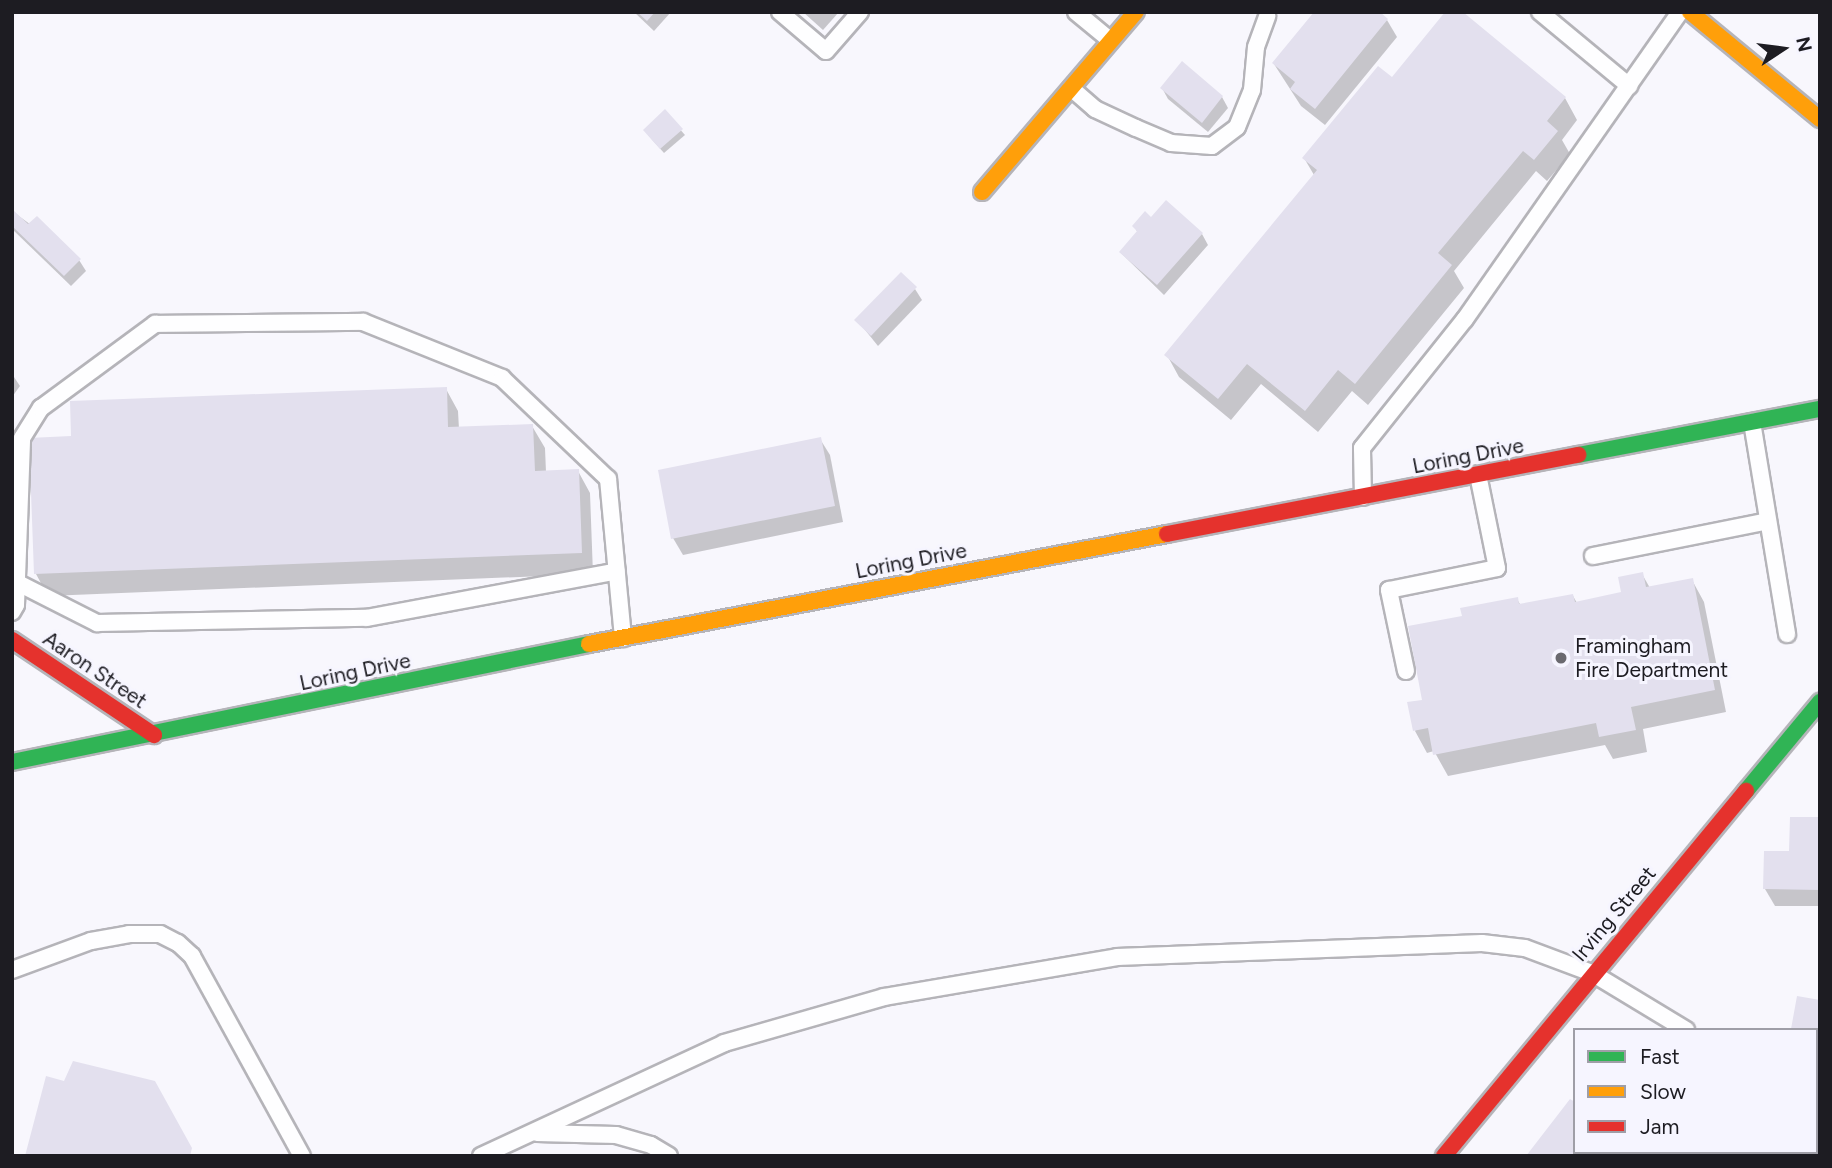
<!DOCTYPE html>
<style>
body{margin:0}
#map{position:relative;width:1832px;height:1168px;overflow:hidden;background:#f8f7fd;font-family:Figtree,sans-serif}
div>[style]{position:absolute}
[style*='--x']{left:calc(var(--x)*1px);top:calc(var(--y)*1px);width:calc(var(--w)*1px);rotate:calc(var(--a)*1deg)}
.shadow>*{inset:0;background:#0003}
.building>*{inset:0;background:#e3e0ee}
.roads{filter:drop-shadow(2px 0 #b5b4b9) drop-shadow(-2px 0 #b5b4b9) drop-shadow(0 2px #b5b4b9) drop-shadow(0 -2px #b5b4b9)}
.lane>*{height:16px;margin:-8px;padding:0 8px;transform-origin:8px;border-radius:8px;background:#fefeff}
.fast>*{height:16px;margin:-8px;padding:0 8px;transform-origin:8px;border-radius:8px;background:#30b455}
.slow>*{height:16px;margin:-8px;padding:0 8px;transform-origin:8px;border-radius:8px;background:#ff9f0a}
.jam>*{height:16px;margin:-8px;padding:0 8px;transform-origin:8px;border-radius:8px;background:#e5322d}
.dots>*{width:19px;height:19px;translate:-50% -50%;box-sizing:border-box;border:4px solid #f6f5ff;border-radius:50%}
span{translate:-50% -50%;white-space:nowrap;text-align:center;line-height:1.15;-webkit-text-stroke:6px #f6f5ff;paint-order:stroke}
.street-label{font-size:21px;color:#1d1c22}
.poi-label{font-size:21px;color:#1d1c22}
.left{translate:0 -50%;text-align:left}
.frame{position:absolute;inset:0;border:14px solid #1d1c22;pointer-events:none}
.legend{position:absolute;left:1573px;top:1028px;width:245px;height:126px;box-sizing:border-box;background:#f6f5ff;border:2px solid #9f9ea7;margin:0;padding:9px 12px;list-style:none;font-size:21px;color:#1d1c22}
.legend li{display:flex;align-items:center;gap:14px;height:35px}
.legend b{width:35px;border:2px solid #9f9ea7}
.north{position:absolute;left:1748px;top:14px;width:70px;height:70px;-webkit-text-stroke:5px #f6f5ff;paint-order:stroke;rotate:77deg;font-size:19px;font-weight:700;line-height:28px;text-align:center;color:#1d1c22}
.north::after{content:'';display:block;margin:auto;width:24px;height:32px;background:#1d1c22;clip-path:polygon(50% 0,100% 100%,50% 72%,0 100%)}
</style>
<div id="map">
<div class="shadow">
<i style="clip-path:polygon(634px 12px,671px 12px,654px 31px)"></i>
<i style="clip-path:polygon(803px 12px,839px 12px,823px 30px)"></i>
<i style="clip-path:polygon(1387px 20px,1397px 37px,1325px 125px,1301px 106px,1274px 64px)"></i>
<i style="clip-path:polygon(1392px 80px,1565px 98px,1577px 120px,1562px 140px,1570px 154px,1547px 181px,1536px 171px,1454px 271px,1464px 288px,1368px 405px,1352px 391px,1318px 432px,1261px 384px,1231px 420px,1179px 377px,1167px 355px,1314px 175px,1304px 158px)"></i>
<i style="clip-path:polygon(1162px 88px,1222px 97px,1228px 108px,1208px 132px,1168px 99px)"></i>
<i style="clip-path:polygon(665px 112px,685px 135px,664px 153px,648px 135px)"></i>
<i style="clip-path:polygon(12px 211px,79px 260px,86px 271px,71px 286px,12px 229px)"></i>
<i style="clip-path:polygon(1151px 219px,1202px 234px,1208px 245px,1164px 295px,1121px 253px,1138px 233px,1134px 226px)"></i>
<i style="clip-path:polygon(915px 289px,922px 300px,878px 346px,857px 320px)"></i>
<i style="clip-path:polygon(12px 374px,20px 386px,12px 397px)"></i>
<i style="clip-path:polygon(446px 389px,458px 411px,459px 429px,532px 426px,545px 448px,546px 472px,578px 471px,590px 493px,593px 574px,48px 596px,36px 574px,73px 437px)"></i>
<i style="clip-path:polygon(820px 439px,830px 455px,843px 522px,683px 555px,673px 538px)"></i>
<i style="clip-path:polygon(1642px 574px,1650px 588px,1692px 580px,1704px 602px,1726px 712px,1643px 729px,1647px 752px,1613px 759px,1605px 745px,1448px 776px,1434px 751px,1427px 753px,1415px 731px,1464px 617px,1517px 599px,1521px 606px,1573px 596px,1577px 603px,1623px 594px)"></i>
<i style="clip-path:polygon(1820px 819px,1820px 906px,1775px 906px,1765px 889px)"></i>
<i style="clip-path:polygon(1820px 1002px,1820px 1044px,1816px 1030px,1792px 1029px)"></i>
<i style="clip-path:polygon(1575px 1152px,1636px 1152px,1640px 1156px,1528px 1156px)"></i>
</div>
<div class="building">
<i style="clip-path:polygon(637px 12px,655px 12px,647px 21px)"></i>
<i style="clip-path:polygon(1314px 12px,1380px 12px,1388px 19px,1315px 109px,1290px 89px,1295px 82px,1272px 63px)"></i>
<i style="clip-path:polygon(1445px 12px,1463px 12px,1566px 97px,1547px 121px,1558px 131px,1534px 160px,1523px 151px,1438px 253px,1452px 265px,1355px 384px,1338px 370px,1305px 411px,1247px 364px,1218px 399px,1164px 355px,1317px 170px,1302px 158px,1378px 66px,1392px 77px)"></i>
<i style="clip-path:polygon(1182px 61px,1223px 96px,1202px 123px,1160px 88px)"></i>
<i style="clip-path:polygon(665px 109px,683px 129px,660px 149px,643px 130px)"></i>
<i style="clip-path:polygon(1166px 200px,1203px 233px,1157px 285px,1119px 252px,1137px 231px,1132px 226px,1145px 211px,1151px 217px)"></i>
<i style="clip-path:polygon(12px 209px,28px 224px,37px 216px,81px 259px,64px 276px,12px 226px)"></i>
<i style="clip-path:polygon(901px 272px,917px 287px,871px 336px,854px 320px)"></i>
<i style="clip-path:polygon(447px 387px,448px 427px,533px 424px,535px 471px,579px 469px,582px 553px,34px 574px,29px 438px,71px 436px,70px 401px)"></i>
<i style="clip-path:polygon(821px 437px,835px 506px,671px 539px,658px 470px)"></i>
<i style="clip-path:polygon(1643px 572px,1646px 587px,1693px 578px,1715px 690px,1631px 707px,1636px 730px,1599px 737px,1596px 723px,1433px 755px,1428px 728px,1413px 731px,1407px 702px,1422px 700px,1408px 626px,1462px 616px,1460px 608px,1518px 597px,1519px 604px,1573px 594px,1575px 602px,1621px 592px,1618px 577px)"></i>
<i style="clip-path:polygon(1790px 817px,1820px 817px,1820px 890px,1763px 889px,1764px 851px,1789px 851px)"></i>
<i style="clip-path:polygon(1797px 996px,1820px 1000px,1820px 1035px,1816px 1030px,1791px 1029px)"></i>
<i style="clip-path:polygon(73px 1061px,155px 1081px,192px 1148px,190px 1156px,25px 1156px,46px 1076px,64px 1081px)"></i>
<i style="clip-path:polygon(1570px 1099px,1575px 1102px,1575px 1152px,1643px 1156px,1526px 1156px)"></i>
</div>
<div class="roads">
<div class="lane">
<i style="--x:780;--y:12;--w:60;--a:40.3"></i>
<i style="--x:826;--y:51;--w:52;--a:-48.9"></i>
<i style="--x:1076;--y:12;--w:45;--a:39.6"></i>
<i style="--x:1540;--y:12;--w:116;--a:39.7"></i>
<i style="--x:1071;--y:88;--w:32;--a:41"></i>
<i style="--x:1095;--y:109;--w:45;--a:24.9"></i>
<i style="--x:1136;--y:128;--w:38;--a:23"></i>
<i style="--x:1171;--y:143;--w:41;--a:4.2"></i>
<i style="--x:1212;--y:146;--w:31;--a:-37"></i>
<i style="--x:1237;--y:127;--w:40;--a:-68"></i>
<i style="--x:1252;--y:90;--w:43;--a:-84.7"></i>
<i style="--x:1256;--y:47;--w:33;--a:-70"></i>
<i style="--x:1752;--y:422;--w:215;--a:80.6"></i>
<i style="--x:1363;--y:497;--w:49;--a:-91.2"></i>
<i style="--x:1362;--y:448;--w:165;--a:-51.4"></i>
<i style="--x:1465;--y:319;--w:375;--a:-55"></i>
<i style="--x:1593;--y:556;--w:178;--a:-11.3"></i>
<i style="--x:18;--y:583;--w:89;--a:26.9"></i>
<i style="--x:97;--y:623;--w:270;--a:-1.1"></i>
<i style="--x:367;--y:618;--w:254;--a:-10.6"></i>
<i style="--x:12;--y:612;--w:8;--a:-60"></i>
<i style="--x:16;--y:605;--w:167;--a:-87.9"></i>
<i style="--x:22;--y:438;--w:36;--a:-58"></i>
<i style="--x:41;--y:408;--w:142;--a:-36.4"></i>
<i style="--x:155;--y:324;--w:208;--a:-0.6"></i>
<i style="--x:363;--y:322;--w:150;--a:21.9"></i>
<i style="--x:502;--y:378;--w:146;--a:43.6"></i>
<i style="--x:608;--y:479;--w:160;--a:84.6"></i>
<i style="--x:1406;--y:671;--w:83;--a:-101.9"></i>
<i style="--x:1389;--y:590;--w:110;--a:-11.5"></i>
<i style="--x:1497;--y:568;--w:95;--a:-101.5"></i>
<i style="--x:12;--y:970;--w:84;--a:-20.2"></i>
<i style="--x:91;--y:941;--w:39;--a:-10"></i>
<i style="--x:129;--y:934;--w:31;--a:0"></i>
<i style="--x:160;--y:934;--w:20;--a:27"></i>
<i style="--x:178;--y:943;--w:19;--a:43"></i>
<i style="--x:192;--y:956;--w:228;--a:61.2"></i>
<i style="--x:537;--y:1133;--w:79;--a:1.5"></i>
<i style="--x:616;--y:1135;--w:36;--a:16"></i>
<i style="--x:651;--y:1145;--w:21;--a:31"></i>
<i style="--x:1816;--y:1136;--w:5;--a:37"></i>
<i style="--x:1732;--y:1152;--w:5;--a:53"></i>
<i style="--x:481;--y:1156;--w:268;--a:-24.9"></i>
<i style="--x:724;--y:1043;--w:166;--a:-16"></i>
<i style="--x:884;--y:997;--w:236;--a:-9.7"></i>
<i style="--x:1117;--y:957;--w:365;--a:-2.2"></i>
<i style="--x:1482;--y:943;--w:43;--a:6.6"></i>
<i style="--x:1525;--y:948;--w:72;--a:20.5"></i>
<i style="--x:1592;--y:973;--w:110;--a:31.2"></i>
</div>
<div class="fast">
<i style="--x:1578;--y:455;--w:246;--a:-10.8"></i>
<i style="--x:12;--y:762;--w:589;--a:-11.56"></i>
<i style="--x:1746;--y:791;--w:116;--a:-50.3"></i>
</div>
<div class="slow">
<i style="--x:1690;--y:12;--w:168;--a:39.5"></i>
<i style="--x:982;--y:192;--w:237;--a:-49.5"></i>
<i style="--x:589;--y:644;--w:588;--a:-10.78"></i>
</div>
<div class="jam">
<i style="--x:1167;--y:534;--w:419;--a:-10.9"></i>
<i style="--x:12;--y:640;--w:171;--a:33.8"></i>
<i style="--x:1444;--y:1156;--w:474;--a:-50.4"></i>
</div>
</div>
<div class="dots">
<i style="left:1561px;top:658px;background:#6a696f"></i>
</div>
<div class="street-label">
<span style="left:1468px;top:456px;rotate:-11deg">Loring Drive</span>
<span style="left:911px;top:561px;rotate:-11deg">Loring Drive</span>
<span style="left:95px;top:670px;rotate:34deg">Aaron Street</span>
<span style="left:355px;top:672px;rotate:-12deg">Loring Drive</span>
<span style="left:1614px;top:914px;rotate:-50deg">Irving Street</span>
</div>
<div class="poi-label">
<span class="left" style="left:1575px;top:658px">Framingham<br>Fire Department</span>
</div>
<div class="frame"></div>
<ul class="legend">
<li><b style="height:9px;background:#30b455"></b>Fast</li>
<li><b style="height:9px;background:#ff9f0a"></b>Slow</li>
<li><b style="height:9px;background:#e5322d"></b>Jam</li>
</ul>
<div class="north">N</div>
</div>
